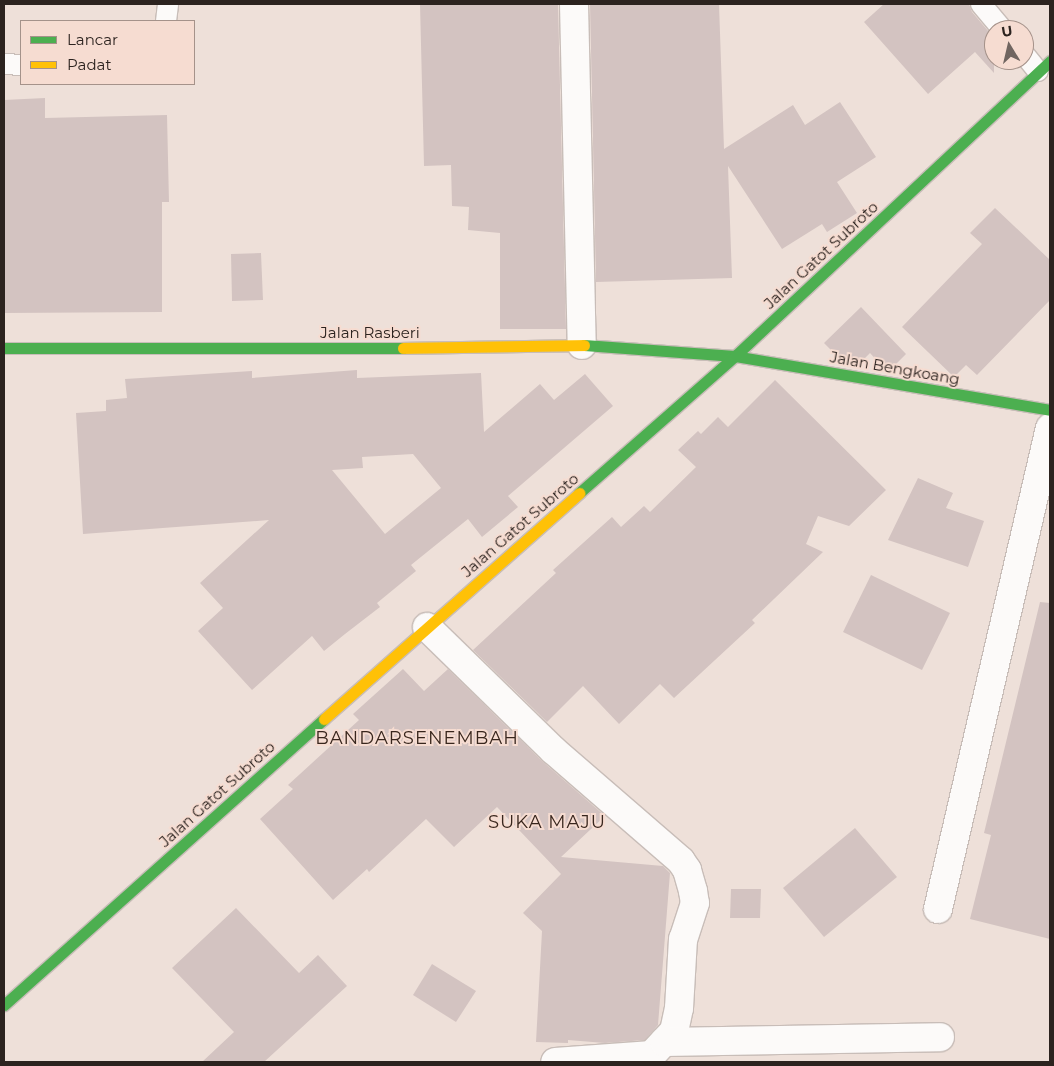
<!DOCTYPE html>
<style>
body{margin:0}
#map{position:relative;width:1054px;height:1066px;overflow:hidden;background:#eee0d9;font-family:Montserrat,sans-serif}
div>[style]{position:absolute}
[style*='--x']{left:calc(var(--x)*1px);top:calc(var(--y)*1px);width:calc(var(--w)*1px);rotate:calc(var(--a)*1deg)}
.building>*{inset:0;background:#d3c3c1}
.roads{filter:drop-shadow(1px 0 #c8bdb8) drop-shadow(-1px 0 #c8bdb8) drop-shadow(0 1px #c8bdb8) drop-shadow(0 -1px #c8bdb8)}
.lane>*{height:20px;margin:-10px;padding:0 10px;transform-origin:10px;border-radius:10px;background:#fcfaf9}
.street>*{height:28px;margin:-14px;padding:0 14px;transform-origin:14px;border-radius:14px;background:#fcfaf9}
.fast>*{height:11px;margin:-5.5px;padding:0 5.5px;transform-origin:5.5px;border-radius:5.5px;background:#4caf50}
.slow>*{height:11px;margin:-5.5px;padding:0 5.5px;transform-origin:5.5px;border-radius:5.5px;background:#ffc107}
span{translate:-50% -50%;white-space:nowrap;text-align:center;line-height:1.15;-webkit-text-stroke:4px #f6dcd1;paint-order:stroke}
.street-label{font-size:15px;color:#2c231f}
.quarter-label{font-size:18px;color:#38261d;letter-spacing:1px}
.frame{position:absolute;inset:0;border:5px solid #2c231f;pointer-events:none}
.legend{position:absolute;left:20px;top:20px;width:175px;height:65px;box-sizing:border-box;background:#f6dcd1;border:1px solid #a5928a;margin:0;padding:6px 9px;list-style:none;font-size:15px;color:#2c231f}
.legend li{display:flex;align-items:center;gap:10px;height:25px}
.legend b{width:25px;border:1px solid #a5928a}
.north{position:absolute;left:984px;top:20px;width:50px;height:50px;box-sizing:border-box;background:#f6dcd1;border:1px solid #a5928a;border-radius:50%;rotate:351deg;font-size:14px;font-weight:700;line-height:20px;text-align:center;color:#2c231f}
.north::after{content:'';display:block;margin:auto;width:18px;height:22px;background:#706560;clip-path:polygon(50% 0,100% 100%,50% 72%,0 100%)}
</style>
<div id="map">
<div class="building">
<i style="clip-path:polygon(420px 4px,558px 4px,566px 329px,500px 329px,500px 233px,468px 230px,469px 207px,452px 206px,451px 165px,424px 166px)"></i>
<i style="clip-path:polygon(590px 4px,719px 4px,724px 149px,793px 105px,805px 125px,840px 102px,876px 157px,837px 182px,857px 213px,827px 232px,822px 224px,782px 249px,728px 166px,732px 278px,596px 282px)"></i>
<i style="clip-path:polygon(884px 4px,969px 4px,972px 12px,994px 38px,994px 73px,975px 52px,928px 94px,864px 22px)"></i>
<i style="clip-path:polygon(45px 98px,45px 118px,167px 115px,169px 202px,162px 202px,162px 312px,4px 313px,4px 100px)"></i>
<i style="clip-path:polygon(995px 208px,1050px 260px,1050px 300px,977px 375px,966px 365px,954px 377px,902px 327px,982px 244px,970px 233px)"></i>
<i style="clip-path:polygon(261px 253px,263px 300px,232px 301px,231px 254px)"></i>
<i style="clip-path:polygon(861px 307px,906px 354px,893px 367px,881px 365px,870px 353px,861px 362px,839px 358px,824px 343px)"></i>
<i style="clip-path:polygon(evenodd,357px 370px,357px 378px,481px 373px,484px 432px,540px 384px,554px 400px,585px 374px,613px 406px,508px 496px,518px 507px,482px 537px,468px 519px,411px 565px,416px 571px,377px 603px,380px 607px,345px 634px,324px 651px,312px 636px,252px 690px,198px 631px,223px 608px,200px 583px,269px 520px,83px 534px,76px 413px,106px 411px,106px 400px,127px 398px,125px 379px,252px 371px,252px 378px,357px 370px,413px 454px,441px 488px,385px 534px,332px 470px,363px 468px,362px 457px,413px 454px)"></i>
<i style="clip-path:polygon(775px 380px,886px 490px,849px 526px,818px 516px,806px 544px,823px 552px,752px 620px,755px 623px,674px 698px,660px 684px,619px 724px,583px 686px,547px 722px,473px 650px,556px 573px,553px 570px,612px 517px,621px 527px,644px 506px,650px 512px,696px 467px,678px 450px,698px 431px,701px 434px,718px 417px,728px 427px)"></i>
<i style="clip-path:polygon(918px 478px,953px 493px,946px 508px,984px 521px,968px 567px,888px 540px)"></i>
<i style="clip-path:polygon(871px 575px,950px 613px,922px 670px,843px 632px)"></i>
<i style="clip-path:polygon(1040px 602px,1050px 603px,1050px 939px,970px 919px,991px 835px,984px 833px)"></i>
<i style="clip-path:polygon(403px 669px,424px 691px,448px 669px,542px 761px,605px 816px,561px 857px,663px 866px,670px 873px,658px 1025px,645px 1040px,605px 1043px,568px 1040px,568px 1043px,536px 1042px,542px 931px,523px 913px,561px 874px,497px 807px,454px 847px,426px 819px,369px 872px,367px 869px,333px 900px,260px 819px,293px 789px,288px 785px,359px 720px,353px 714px)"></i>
<i style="clip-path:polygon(855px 828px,897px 877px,824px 937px,783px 888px)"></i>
<i style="clip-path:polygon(731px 889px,761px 889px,760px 918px,730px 918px)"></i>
<i style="clip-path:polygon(236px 908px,299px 973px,318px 955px,347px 986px,264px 1062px,202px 1062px,234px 1032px,172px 968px)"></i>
<i style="clip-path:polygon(432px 964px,476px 991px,456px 1022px,413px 995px)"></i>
</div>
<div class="roads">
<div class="lane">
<i style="--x:981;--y:4;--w:34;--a:50"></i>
<i style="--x:166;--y:21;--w:17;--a:-83"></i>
<i style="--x:1024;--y:54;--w:22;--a:51"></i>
<i style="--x:4;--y:64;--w:17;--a:3"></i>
</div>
<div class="street">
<i style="--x:574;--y:4;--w:341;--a:88.7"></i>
<i style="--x:427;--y:627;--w:176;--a:44.3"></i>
<i style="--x:553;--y:750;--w:169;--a:40.9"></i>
<i style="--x:681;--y:861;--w:11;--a:56"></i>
<i style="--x:687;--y:870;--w:22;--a:74"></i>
<i style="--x:693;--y:891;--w:12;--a:81"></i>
<i style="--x:695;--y:903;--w:38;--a:108"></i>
<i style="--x:683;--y:939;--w:69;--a:93.3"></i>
<i style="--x:679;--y:1008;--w:24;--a:102"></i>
<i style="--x:674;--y:1031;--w:33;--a:133"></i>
<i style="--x:652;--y:1055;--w:97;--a:175.9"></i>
<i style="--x:938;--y:909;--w:494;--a:-76.9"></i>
<i style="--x:664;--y:1042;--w:276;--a:-1"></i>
</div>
<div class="fast">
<i style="--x:584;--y:345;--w:151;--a:4.2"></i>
<i style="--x:735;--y:356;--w:320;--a:9.7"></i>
<i style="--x:4;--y:348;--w:399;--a:0"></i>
<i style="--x:579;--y:493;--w:208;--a:-41.3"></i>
<i style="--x:735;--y:356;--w:432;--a:-43.1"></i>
<i style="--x:4;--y:1005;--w:429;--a:-41.8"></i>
</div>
<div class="slow">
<i style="--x:403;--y:348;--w:181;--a:-0.9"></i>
<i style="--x:324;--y:719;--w:341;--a:-41.5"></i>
</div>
</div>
<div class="street-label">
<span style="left:821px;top:255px;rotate:-43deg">Jalan Gatot Subroto</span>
<span style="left:370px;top:333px">Jalan Rasberi</span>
<span style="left:895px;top:368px;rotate:10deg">Jalan Bengkoang</span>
<span style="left:520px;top:525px;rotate:-41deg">Jalan Gatot Subroto</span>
<span style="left:217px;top:794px;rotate:-42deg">Jalan Gatot Subroto</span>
</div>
<div class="quarter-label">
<span style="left:417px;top:738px">BANDARSENEMBAH</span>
<span style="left:547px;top:822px">SUKA MAJU</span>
</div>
<div class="frame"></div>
<ul class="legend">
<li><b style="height:6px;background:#4caf50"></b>Lancar</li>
<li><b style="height:6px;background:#ffc107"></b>Padat</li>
</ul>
<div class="north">U</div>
</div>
